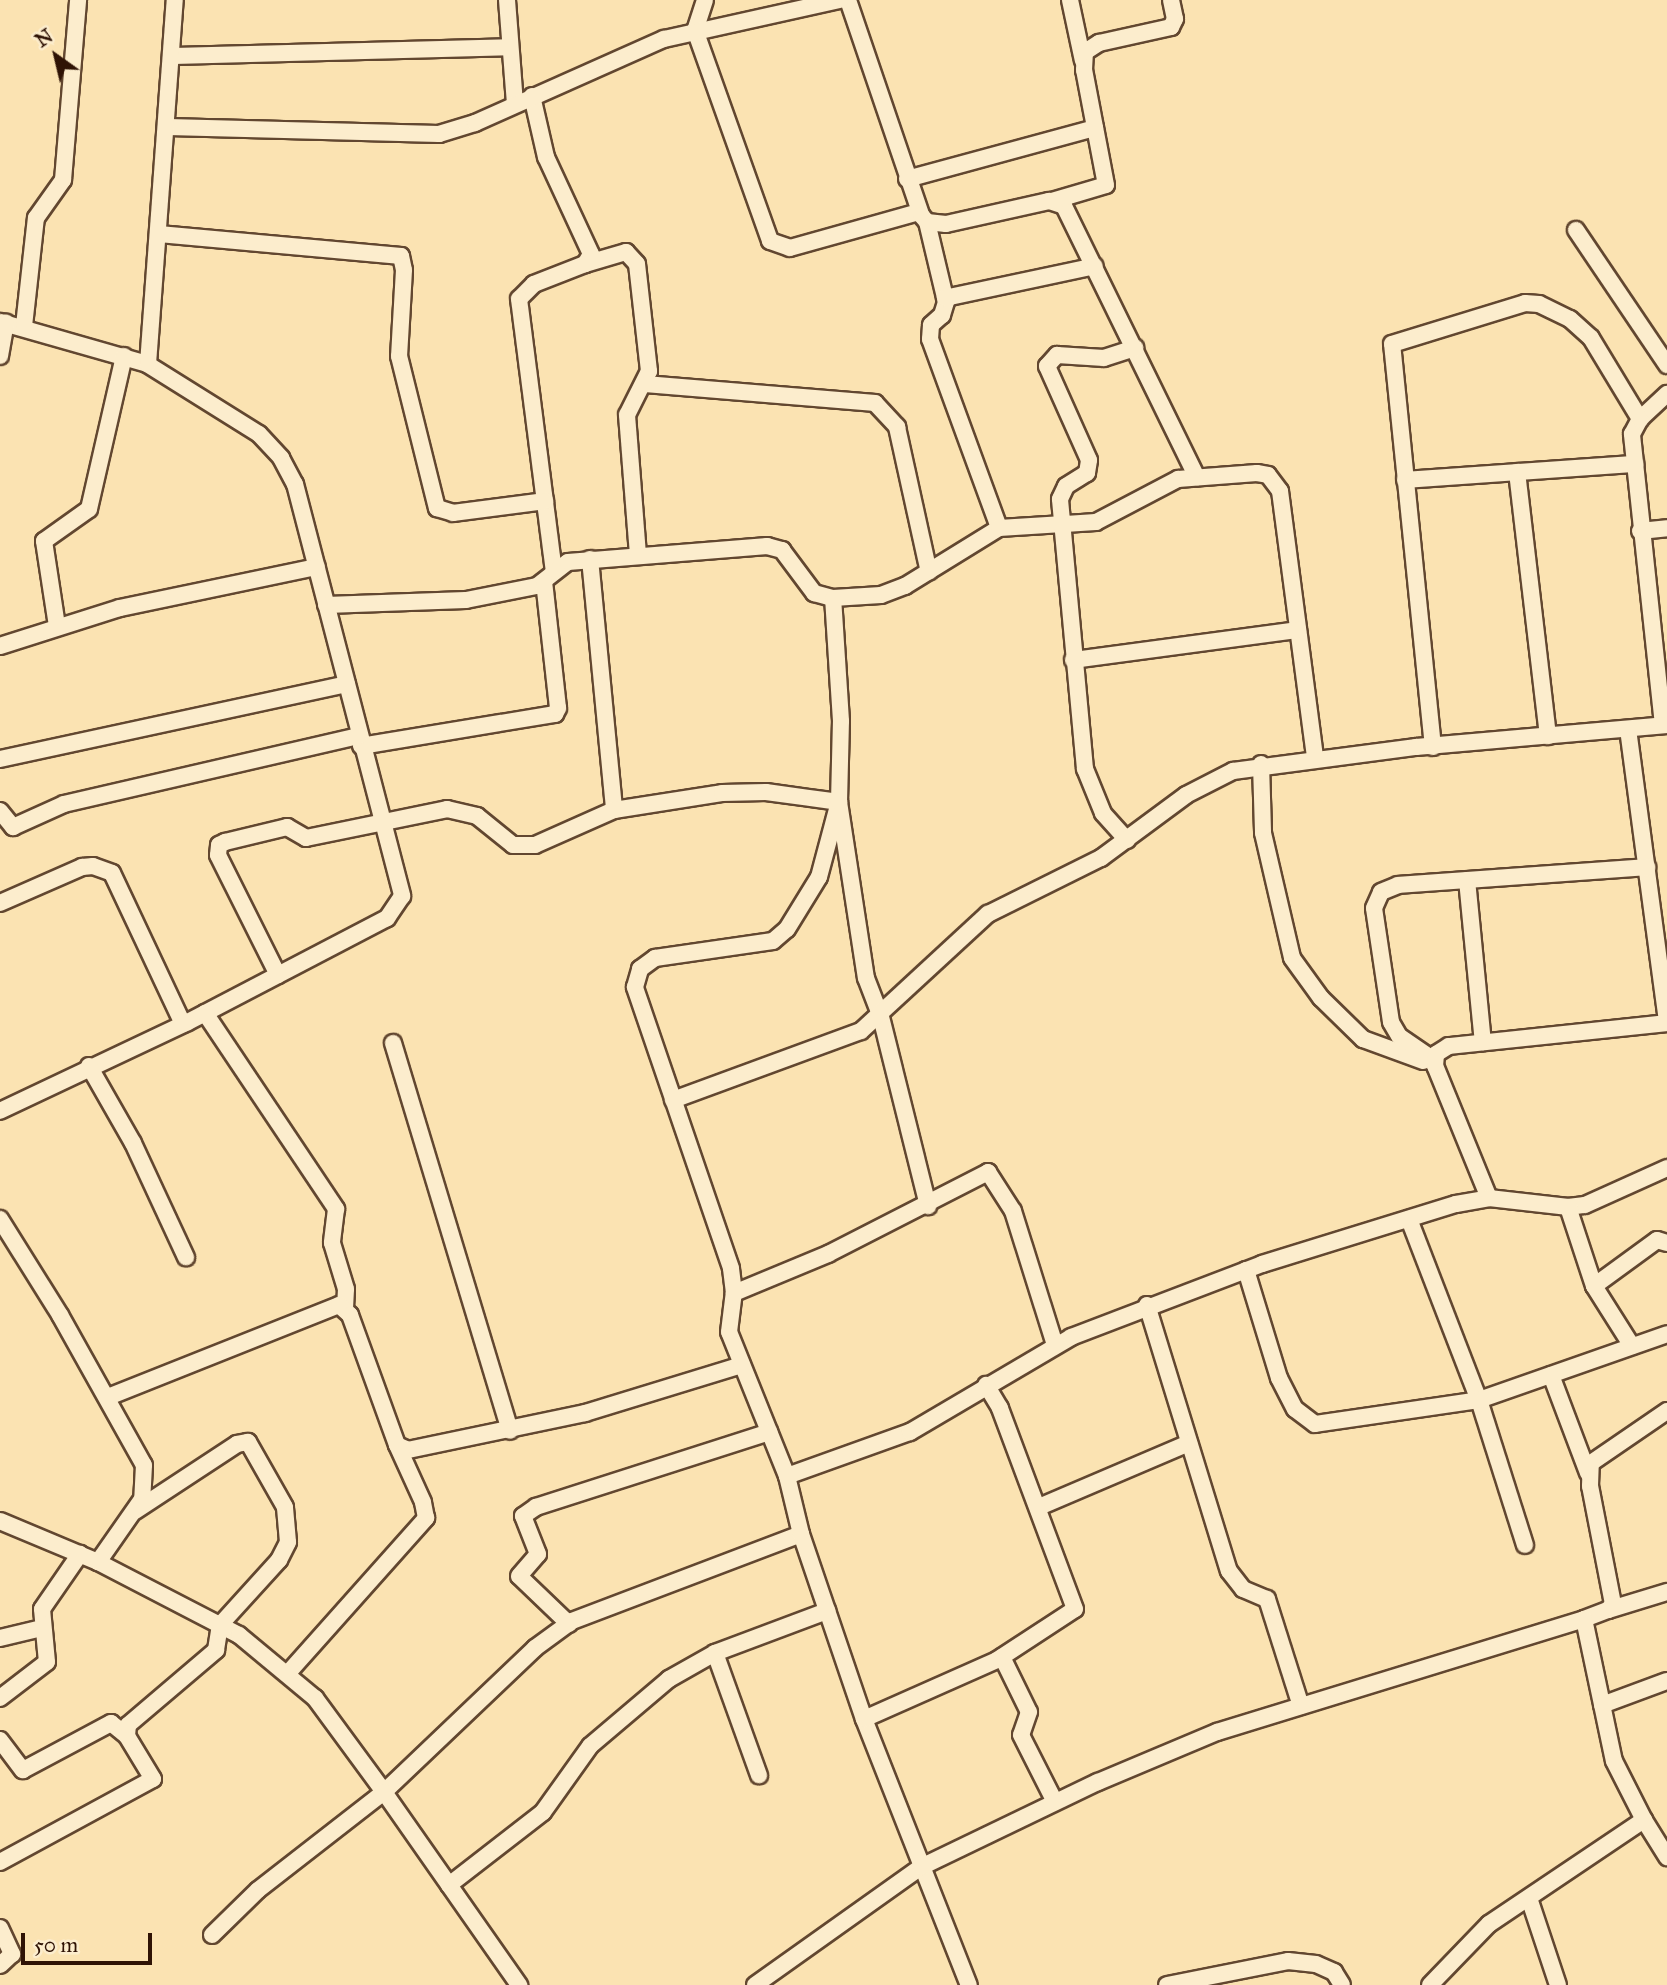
<!DOCTYPE html>
<style>
body{margin:0}
#map{position:relative;width:1667px;height:1985px;overflow:hidden;background:#fbe3b2;font-family:"IM FELL Great Primer",serif}
div>[style]{position:absolute}
[style*='--x']{left:calc(var(--x)*1px);top:calc(var(--y)*1px);width:calc(var(--w)*1px);rotate:calc(var(--a)*1deg)}
.roads{filter:drop-shadow(2px 0 #624730) drop-shadow(-2px 0 #624730) drop-shadow(0 2px #624730) drop-shadow(0 -2px #624730)}
.street>*{height:16px;margin:-8px;padding:0 8px;transform-origin:8px;border-radius:8px;background:#fcedcd}
span{translate:-50% -50%;white-space:nowrap;text-align:center;line-height:1.15;-webkit-text-stroke:6px #fcedcd;paint-order:stroke}
.north{position:absolute;left:21px;top:21px;width:70px;height:70px;-webkit-text-stroke:5px #fcedcd;paint-order:stroke;rotate:326deg;font-size:19px;font-weight:700;line-height:28px;text-align:center;color:#2f1305}
.north::after{content:'';display:block;margin:auto;width:24px;height:32px;background:#2f1305;clip-path:polygon(50% 0,100% 100%,50% 72%,0 100%)}
.scale{position:absolute;left:21px;top:1933px;width:131px;height:32px;box-sizing:border-box;border:4px solid #2f1305;border-top:0;padding-left:9px;font-size:21px;line-height:24px;white-space:nowrap;color:#2f1305;-webkit-text-stroke:5px #fcedcd;paint-order:stroke}
</style>
<div id="map">
<div class="roads">
<div class="street">
<i style="--x:507;--y:0;--w:104;--a:85.6"></i>
<i style="--x:705;--y:0;--w:32;--a:108"></i>
<i style="--x:695;--y:30;--w:224;--a:70.4"></i>
<i style="--x:770;--y:241;--w:21;--a:19"></i>
<i style="--x:790;--y:248;--w:134;--a:-15.6"></i>
<i style="--x:848;--y:0;--w:227;--a:71.2"></i>
<i style="--x:921;--y:215;--w:9;--a:49"></i>
<i style="--x:927;--y:222;--w:19;--a:6"></i>
<i style="--x:946;--y:224;--w:106;--a:-12.6"></i>
<i style="--x:1049;--y:201;--w:16;--a:18"></i>
<i style="--x:1064;--y:206;--w:302;--a:63.9"></i>
<i style="--x:1070;--y:0;--w:62;--a:78"></i>
<i style="--x:172;--y:56;--w:338;--a:-1.5"></i>
<i style="--x:532;--y:96;--w:63;--a:77.1"></i>
<i style="--x:546;--y:157;--w:107;--a:65.1"></i>
<i style="--x:591;--y:254;--w:12;--a:121"></i>
<i style="--x:585;--y:264;--w:55;--a:158.6"></i>
<i style="--x:534;--y:284;--w:21;--a:135"></i>
<i style="--x:519;--y:299;--w:274;--a:82.7"></i>
<i style="--x:168;--y:127;--w:271;--a:1.5"></i>
<i style="--x:439;--y:134;--w:38;--a:-17"></i>
<i style="--x:475;--y:123;--w:207;--a:-24"></i>
<i style="--x:664;--y:39;--w:180;--a:-12.5"></i>
<i style="--x:907;--y:179;--w:195;--a:-15.2"></i>
<i style="--x:1052;--y:201;--w:56;--a:-16.5"></i>
<i style="--x:1106;--y:185;--w:117;--a:-100.8"></i>
<i style="--x:1084;--y:70;--w:18;--a:-87"></i>
<i style="--x:1085;--y:52;--w:17;--a:-33"></i>
<i style="--x:1099;--y:43;--w:74;--a:-12.5"></i>
<i style="--x:1171;--y:27;--w:9;--a:-63"></i>
<i style="--x:1175;--y:19;--w:19;--a:-102"></i>
<i style="--x:927;--y:222;--w:82;--a:76.6"></i>
<i style="--x:946;--y:302;--w:14;--a:107"></i>
<i style="--x:942;--y:315;--w:15;--a:138"></i>
<i style="--x:931;--y:325;--w:14;--a:94"></i>
<i style="--x:930;--y:339;--w:201;--a:69.9"></i>
<i style="--x:1576;--y:230;--w:163;--a:56"></i>
<i style="--x:159;--y:234;--w:243;--a:5.2"></i>
<i style="--x:401;--y:256;--w:14;--a:78"></i>
<i style="--x:404;--y:270;--w:86;--a:93.3"></i>
<i style="--x:399;--y:356;--w:157;--a:76"></i>
<i style="--x:437;--y:508;--w:17;--a:17"></i>
<i style="--x:453;--y:513;--w:93;--a:-7.4"></i>
<i style="--x:585;--y:264;--w:43;--a:-16.3"></i>
<i style="--x:626;--y:252;--w:16;--a:47"></i>
<i style="--x:637;--y:264;--w:108;--a:83.6"></i>
<i style="--x:649;--y:371;--w:49;--a:116.6"></i>
<i style="--x:627;--y:415;--w:141;--a:85.5"></i>
<i style="--x:945;--y:298;--w:153;--a:-12"></i>
<i style="--x:0;--y:322;--w:153;--a:15.9"></i>
<i style="--x:147;--y:364;--w:132;--a:32"></i>
<i style="--x:259;--y:434;--w:33;--a:47"></i>
<i style="--x:281;--y:458;--w:30;--a:62"></i>
<i style="--x:295;--y:484;--w:426;--a:75.4"></i>
<i style="--x:402;--y:896;--w:27;--a:124"></i>
<i style="--x:387;--y:918;--w:225;--a:152.4"></i>
<i style="--x:188;--y:1022;--w:208;--a:154.7"></i>
<i style="--x:24;--y:326;--w:109;--a:-83.7"></i>
<i style="--x:36;--y:218;--w:47;--a:-54.6"></i>
<i style="--x:63;--y:180;--w:181;--a:-85.2"></i>
<i style="--x:0;--y:356;--w:34;--a:-80"></i>
<i style="--x:148;--y:364;--w:365;--a:-85.8"></i>
<i style="--x:645;--y:384;--w:231;--a:4.7"></i>
<i style="--x:875;--y:403;--w:33;--a:47"></i>
<i style="--x:897;--y:427;--w:148;--a:77.6"></i>
<i style="--x:1517;--y:472;--w:266;--a:83.3"></i>
<i style="--x:1405;--y:480;--w:231;--a:-4"></i>
<i style="--x:1640;--y:531;--w:27;--a:-6"></i>
<i style="--x:590;--y:559;--w:252;--a:84.5"></i>
<i style="--x:326;--y:605;--w:140;--a:-2"></i>
<i style="--x:466;--y:600;--w:72;--a:-11.2"></i>
<i style="--x:537;--y:586;--w:39;--a:-38"></i>
<i style="--x:568;--y:562;--w:200;--a:-4.6"></i>
<i style="--x:767;--y:546;--w:16;--a:15"></i>
<i style="--x:782;--y:550;--w:54;--a:53.3"></i>
<i style="--x:814;--y:593;--w:20;--a:15"></i>
<i style="--x:833;--y:598;--w:48;--a:-3.6"></i>
<i style="--x:881;--y:595;--w:26;--a:-21"></i>
<i style="--x:905;--y:586;--w:110;--a:-31.7"></i>
<i style="--x:999;--y:528;--w:97;--a:-3.5"></i>
<i style="--x:1096;--y:522;--w:93;--a:-27.7"></i>
<i style="--x:1178;--y:479;--w:79;--a:-4.3"></i>
<i style="--x:1257;--y:473;--w:11;--a:10"></i>
<i style="--x:1268;--y:475;--w:20;--a:53"></i>
<i style="--x:1280;--y:491;--w:269;--a:82.5"></i>
<i style="--x:57;--y:626;--w:86;--a:-98.7"></i>
<i style="--x:44;--y:541;--w:55;--a:-35.4"></i>
<i style="--x:89;--y:509;--w:157;--a:-77.1"></i>
<i style="--x:0;--y:646;--w:126;--a:-17.6"></i>
<i style="--x:120;--y:608;--w:201;--a:-11.8"></i>
<i style="--x:1073;--y:660;--w:227;--a:-7.6"></i>
<i style="--x:1663;--y:725;--w:293;--a:-96.1"></i>
<i style="--x:1632;--y:434;--w:17;--a:-62"></i>
<i style="--x:1640;--y:419;--w:37;--a:-43"></i>
<i style="--x:1628;--y:729;--w:295;--a:82.4"></i>
<i style="--x:361;--y:746;--w:197;--a:-9.4"></i>
<i style="--x:555;--y:714;--w:7;--a:-63"></i>
<i style="--x:558;--y:708;--w:127;--a:-96.3"></i>
<i style="--x:1433;--y:747;--w:405;--a:-95.8"></i>
<i style="--x:1392;--y:344;--w:139;--a:-17.1"></i>
<i style="--x:1525;--y:303;--w:14;--a:4"></i>
<i style="--x:1539;--y:304;--w:34;--a:26"></i>
<i style="--x:1570;--y:319;--w:28;--a:42"></i>
<i style="--x:1591;--y:338;--w:95;--a:58.8"></i>
<i style="--x:0;--y:759;--w:355;--a:-12.2"></i>
<i style="--x:1261;--y:764;--w:69;--a:88.3"></i>
<i style="--x:1263;--y:833;--w:128;--a:76.9"></i>
<i style="--x:1292;--y:958;--w:49;--a:54.1"></i>
<i style="--x:1321;--y:998;--w:59;--a:44.3"></i>
<i style="--x:1363;--y:1039;--w:64;--a:20.1"></i>
<i style="--x:0;--y:811;--w:21;--a:51"></i>
<i style="--x:13;--y:827;--w:56;--a:-24.3"></i>
<i style="--x:64;--y:804;--w:303;--a:-13"></i>
<i style="--x:1127;--y:840;--w:36;--a:-132"></i>
<i style="--x:1103;--y:813;--w:48;--a:-112.2"></i>
<i style="--x:1085;--y:769;--w:271;--a:-95.3"></i>
<i style="--x:1060;--y:499;--w:14;--a:-65"></i>
<i style="--x:1066;--y:486;--w:25;--a:-32"></i>
<i style="--x:1087;--y:473;--w:13;--a:-81"></i>
<i style="--x:1089;--y:460;--w:103;--a:-114.1"></i>
<i style="--x:1047;--y:366;--w:15;--a:-48"></i>
<i style="--x:1057;--y:355;--w:47;--a:3.7"></i>
<i style="--x:1104;--y:358;--w:33;--a:-18"></i>
<i style="--x:1467;--y:880;--w:163;--a:84.4"></i>
<i style="--x:0;--y:903;--w:90;--a:-23.7"></i>
<i style="--x:82;--y:867;--w:11;--a:-5"></i>
<i style="--x:93;--y:866;--w:20;--a:20"></i>
<i style="--x:112;--y:873;--w:167;--a:64.8"></i>
<i style="--x:278;--y:975;--w:134;--a:-116.6"></i>
<i style="--x:218;--y:855;--w:10;--a:-84"></i>
<i style="--x:219;--y:845;--w:7;--a:-27"></i>
<i style="--x:225;--y:842;--w:64;--a:-13.6"></i>
<i style="--x:287;--y:827;--w:22;--a:30"></i>
<i style="--x:306;--y:838;--w:144;--a:-11.6"></i>
<i style="--x:447;--y:809;--w:31;--a:13"></i>
<i style="--x:477;--y:816;--w:46;--a:38.9"></i>
<i style="--x:513;--y:845;--w:22;--a:0"></i>
<i style="--x:535;--y:845;--w:86;--a:-23.9"></i>
<i style="--x:614;--y:810;--w:109;--a:-8.9"></i>
<i style="--x:722;--y:793;--w:44;--a:-1.3"></i>
<i style="--x:766;--y:792;--w:74;--a:7.8"></i>
<i style="--x:839;--y:802;--w:178;--a:81.3"></i>
<i style="--x:866;--y:978;--w:42;--a:69"></i>
<i style="--x:881;--y:1017;--w:195;--a:76"></i>
<i style="--x:205;--y:1013;--w:236;--a:56.2"></i>
<i style="--x:336;--y:1209;--w:34;--a:97"></i>
<i style="--x:332;--y:1243;--w:48;--a:73.1"></i>
<i style="--x:346;--y:1289;--w:20;--a:93"></i>
<i style="--x:393;--y:1043;--w:405;--a:73.2"></i>
<i style="--x:1434;--y:1060;--w:42;--a:-145.6"></i>
<i style="--x:1399;--y:1036;--w:16;--a:-120"></i>
<i style="--x:1391;--y:1022;--w:115;--a:-98.5"></i>
<i style="--x:1374;--y:908;--w:17;--a:-66"></i>
<i style="--x:1381;--y:892;--w:18;--a:-22"></i>
<i style="--x:1398;--y:885;--w:250;--a:-4.1"></i>
<i style="--x:89;--y:1066;--w:89;--a:60.3"></i>
<i style="--x:133;--y:1143;--w:126;--a:65.1"></i>
<i style="--x:673;--y:1100;--w:200;--a:-20.2"></i>
<i style="--x:861;--y:1031;--w:173;--a:-42.7"></i>
<i style="--x:988;--y:914;--w:126;--a:-26.4"></i>
<i style="--x:1101;--y:858;--w:106;--a:-36.5"></i>
<i style="--x:1186;--y:795;--w:53;--a:-27.1"></i>
<i style="--x:1233;--y:771;--w:185;--a:-7.5"></i>
<i style="--x:1416;--y:747;--w:252;--a:-5"></i>
<i style="--x:1489;--y:1198;--w:143;--a:-112.2"></i>
<i style="--x:1435;--y:1066;--w:12;--a:-85"></i>
<i style="--x:1436;--y:1054;--w:15;--a:-32"></i>
<i style="--x:1449;--y:1046;--w:219;--a:-6"></i>
<i style="--x:1568;--y:1207;--w:83;--a:71.8"></i>
<i style="--x:1594;--y:1286;--w:71;--a:57.7"></i>
<i style="--x:0;--y:1219;--w:113;--a:58"></i>
<i style="--x:60;--y:1315;--w:172;--a:60.8"></i>
<i style="--x:144;--y:1465;--w:34;--a:93"></i>
<i style="--x:142;--y:1499;--w:77;--a:124.9"></i>
<i style="--x:1409;--y:1219;--w:194;--a:68.9"></i>
<i style="--x:1479;--y:1400;--w:152;--a:72.4"></i>
<i style="--x:1246;--y:1270;--w:113;--a:73"></i>
<i style="--x:1279;--y:1378;--w:35;--a:63"></i>
<i style="--x:1295;--y:1409;--w:25;--a:37"></i>
<i style="--x:1315;--y:1424;--w:166;--a:-8.3"></i>
<i style="--x:1479;--y:1400;--w:199;--a:-19.3"></i>
<i style="--x:1594;--y:1286;--w:78;--a:-36.1"></i>
<i style="--x:1657;--y:1240;--w:10;--a:17"></i>
<i style="--x:734;--y:1293;--w:102;--a:-22.5"></i>
<i style="--x:828;--y:1254;--w:180;--a:-27.1"></i>
<i style="--x:988;--y:1172;--w:46;--a:57.3"></i>
<i style="--x:1013;--y:1211;--w:140;--a:72.6"></i>
<i style="--x:1147;--y:1305;--w:278;--a:72.9"></i>
<i style="--x:1229;--y:1571;--w:23;--a:52"></i>
<i style="--x:1243;--y:1589;--w:26;--a:23"></i>
<i style="--x:1267;--y:1599;--w:112;--a:72.4"></i>
<i style="--x:1551;--y:1375;--w:105;--a:69.3"></i>
<i style="--x:108;--y:1397;--w:249;--a:-21.7"></i>
<i style="--x:339;--y:1305;--w:15;--a:42"></i>
<i style="--x:350;--y:1315;--w:138;--a:70.1"></i>
<i style="--x:397;--y:1445;--w:12;--a:24"></i>
<i style="--x:408;--y:1450;--w:181;--a:-11.8"></i>
<i style="--x:585;--y:1413;--w:164;--a:-17"></i>
<i style="--x:787;--y:1476;--w:155;--a:-111.9"></i>
<i style="--x:729;--y:1332;--w:39;--a:-83"></i>
<i style="--x:734;--y:1293;--w:25;--a:-97"></i>
<i style="--x:731;--y:1268;--w:297;--a:-108.9"></i>
<i style="--x:635;--y:987;--w:19;--a:-74"></i>
<i style="--x:640;--y:969;--w:19;--a:-36"></i>
<i style="--x:655;--y:958;--w:119;--a:-8.2"></i>
<i style="--x:773;--y:941;--w:18;--a:-41"></i>
<i style="--x:787;--y:929;--w:61;--a:-58.4"></i>
<i style="--x:819;--y:877;--w:78;--a:-75.1"></i>
<i style="--x:839;--y:802;--w:81;--a:-88.6"></i>
<i style="--x:841;--y:721;--w:123;--a:-93.7"></i>
<i style="--x:1039;--y:1507;--w:163;--a:-23.1"></i>
<i style="--x:0;--y:1521;--w:106;--a:22.7"></i>
<i style="--x:98;--y:1562;--w:159;--a:27.4"></i>
<i style="--x:239;--y:1635;--w:99;--a:39.7"></i>
<i style="--x:315;--y:1698;--w:117;--a:53.7"></i>
<i style="--x:384;--y:1792;--w:209;--a:-43.6"></i>
<i style="--x:535;--y:1648;--w:46;--a:-36.1"></i>
<i style="--x:572;--y:1621;--w:245;--a:-20.8"></i>
<i style="--x:801;--y:1534;--w:60;--a:-103.6"></i>
<i style="--x:787;--y:1476;--w:131;--a:-19.7"></i>
<i style="--x:910;--y:1432;--w:187;--a:-30.5"></i>
<i style="--x:1071;--y:1337;--w:204;--a:-20.9"></i>
<i style="--x:1262;--y:1264;--w:203;--a:-17.2"></i>
<i style="--x:1456;--y:1204;--w:34;--a:-10"></i>
<i style="--x:1489;--y:1198;--w:80;--a:6.5"></i>
<i style="--x:1568;--y:1207;--w:17;--a:-7"></i>
<i style="--x:1585;--y:1205;--w:90;--a:-24.3"></i>
<i style="--x:801;--y:1534;--w:195;--a:71.2"></i>
<i style="--x:864;--y:1719;--w:286;--a:68.5"></i>
<i style="--x:1608;--y:1610;--w:62;--a:-17"></i>
<i style="--x:1584;--y:1619;--w:26;--a:-21"></i>
<i style="--x:1608;--y:1610;--w:8;--a:-50"></i>
<i style="--x:1613;--y:1604;--w:120;--a:-101"></i>
<i style="--x:1590;--y:1486;--w:23;--a:-88"></i>
<i style="--x:1591;--y:1463;--w:92;--a:-34.4"></i>
<i style="--x:569;--y:1624;--w:69;--a:-136.2"></i>
<i style="--x:519;--y:1576;--w:29;--a:-49"></i>
<i style="--x:538;--y:1554;--w:41;--a:-111.5"></i>
<i style="--x:523;--y:1516;--w:16;--a:-35"></i>
<i style="--x:536;--y:1507;--w:245;--a:-17.8"></i>
<i style="--x:0;--y:1638;--w:43;--a:-13.4"></i>
<i style="--x:715;--y:1653;--w:130;--a:70.2"></i>
<i style="--x:1002;--y:1657;--w:61;--a:63.9"></i>
<i style="--x:1029;--y:1712;--w:24;--a:109"></i>
<i style="--x:1021;--y:1735;--w:75;--a:63.1"></i>
<i style="--x:288;--y:1673;--w:208;--a:-48.3"></i>
<i style="--x:426;--y:1518;--w:16;--a:-101"></i>
<i style="--x:423;--y:1502;--w:63;--a:-114.5"></i>
<i style="--x:0;--y:1698;--w:59;--a:-37.5"></i>
<i style="--x:47;--y:1662;--w:53;--a:-95.4"></i>
<i style="--x:42;--y:1609;--w:67;--a:-55.4"></i>
<i style="--x:1602;--y:1705;--w:69;--a:-20.3"></i>
<i style="--x:864;--y:1719;--w:145;--a:-23.9"></i>
<i style="--x:997;--y:1660;--w:93;--a:-33.2"></i>
<i style="--x:1075;--y:1609;--w:215;--a:-110.5"></i>
<i style="--x:1000;--y:1408;--w:27;--a:-121"></i>
<i style="--x:0;--y:1740;--w:38;--a:53"></i>
<i style="--x:23;--y:1770;--w:100;--a:-28.1"></i>
<i style="--x:111;--y:1723;--w:21;--a:39"></i>
<i style="--x:0;--y:1862;--w:174;--a:-28.5"></i>
<i style="--x:153;--y:1779;--w:50;--a:-121.2"></i>
<i style="--x:127;--y:1736;--w:11;--a:-85"></i>
<i style="--x:128;--y:1725;--w:116;--a:-40.4"></i>
<i style="--x:216;--y:1650;--w:25;--a:-81"></i>
<i style="--x:220;--y:1625;--w:88;--a:-47.8"></i>
<i style="--x:279;--y:1560;--w:20;--a:-63"></i>
<i style="--x:288;--y:1542;--w:35;--a:-95"></i>
<i style="--x:285;--y:1507;--w:75;--a:-119.6"></i>
<i style="--x:248;--y:1442;--w:11;--a:170"></i>
<i style="--x:237;--y:1444;--w:122;--a:146.7"></i>
<i style="--x:449;--y:1885;--w:119;--a:-37.8"></i>
<i style="--x:543;--y:1812;--w:81;--a:-54.5"></i>
<i style="--x:590;--y:1746;--w:104;--a:-40.3"></i>
<i style="--x:669;--y:1679;--w:53;--a:-29.5"></i>
<i style="--x:715;--y:1653;--w:120;--a:-20.6"></i>
<i style="--x:1529;--y:1898;--w:92;--a:71.6"></i>
<i style="--x:0;--y:1928;--w:29;--a:65"></i>
<i style="--x:12;--y:1954;--w:16;--a:137"></i>
<i style="--x:212;--y:1935;--w:64;--a:-44.4"></i>
<i style="--x:258;--y:1890;--w:160;--a:-37.9"></i>
<i style="--x:384;--y:1792;--w:236;--a:55"></i>
<i style="--x:755;--y:1985;--w:204;--a:-35.4"></i>
<i style="--x:921;--y:1867;--w:196;--a:-25.7"></i>
<i style="--x:1098;--y:1782;--w:129;--a:-22.8"></i>
<i style="--x:1217;--y:1732;--w:384;--a:-17.1"></i>
<i style="--x:1584;--y:1619;--w:145;--a:78.1"></i>
<i style="--x:1614;--y:1761;--w:66;--a:63"></i>
<i style="--x:1167;--y:1985;--w:123;--a:-11.2"></i>
<i style="--x:1288;--y:1961;--w:28;--a:6"></i>
<i style="--x:1316;--y:1964;--w:20;--a:24"></i>
<i style="--x:1334;--y:1972;--w:15;--a:58"></i>
<i style="--x:1430;--y:1985;--w:85;--a:-46"></i>
<i style="--x:1489;--y:1924;--w:187;--a:-33.9"></i>
<i style="--x:1644;--y:1820;--w:44;--a:58.1"></i>
</div>
</div>
<div class="north">N</div>
<div class="scale">50 m</div>
</div>
